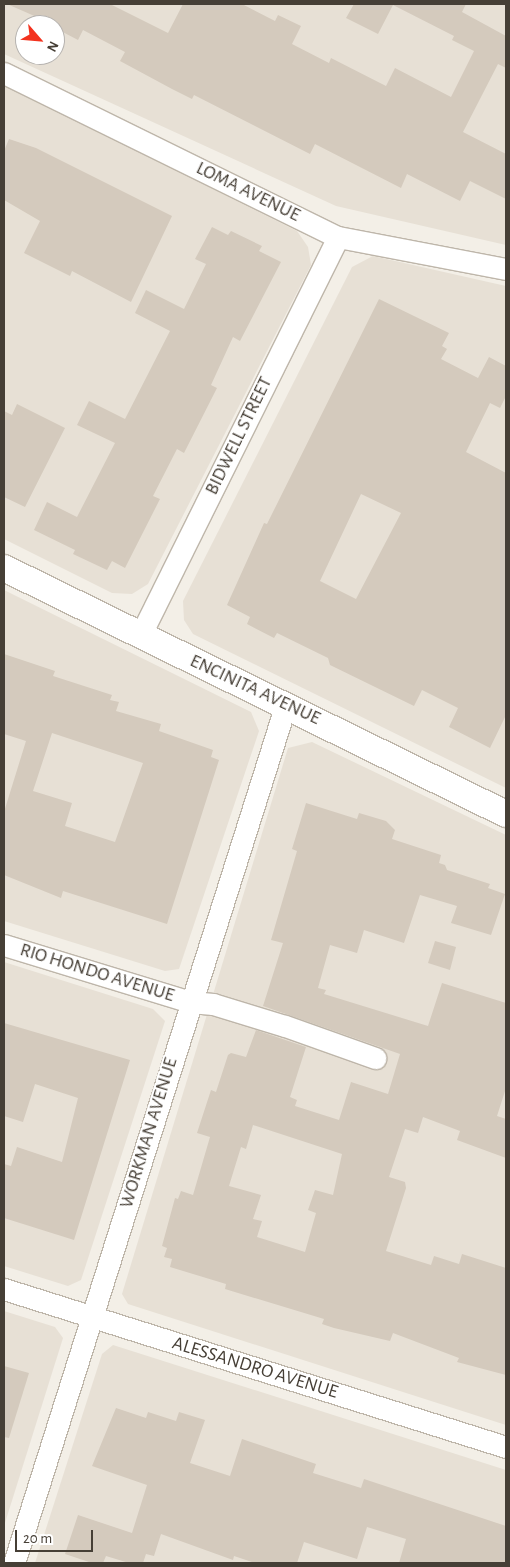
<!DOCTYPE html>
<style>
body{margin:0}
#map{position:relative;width:510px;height:1567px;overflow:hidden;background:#f3efe7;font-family:"Alegreya Sans",sans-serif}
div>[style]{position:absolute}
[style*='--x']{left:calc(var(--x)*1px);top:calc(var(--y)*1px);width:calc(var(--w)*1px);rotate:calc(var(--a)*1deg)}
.residential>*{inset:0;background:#e7e0d5}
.building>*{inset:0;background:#d4cabd}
.roads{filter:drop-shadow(1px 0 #beb6aa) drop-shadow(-1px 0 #beb6aa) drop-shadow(0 1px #beb6aa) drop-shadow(0 -1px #beb6aa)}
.minor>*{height:21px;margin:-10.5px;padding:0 10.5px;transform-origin:10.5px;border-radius:10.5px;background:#fff}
.tertiary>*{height:26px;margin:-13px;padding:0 13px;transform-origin:13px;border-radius:13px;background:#fff}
span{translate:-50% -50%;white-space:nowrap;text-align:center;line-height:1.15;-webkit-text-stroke:4px #fff;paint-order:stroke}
.street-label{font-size:19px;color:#463f36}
.frame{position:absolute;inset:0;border:5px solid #463f36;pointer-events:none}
.north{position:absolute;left:15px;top:15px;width:50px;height:50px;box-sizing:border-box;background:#fff;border:1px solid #b5b2af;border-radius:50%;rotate:117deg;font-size:14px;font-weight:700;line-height:20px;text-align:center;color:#463f36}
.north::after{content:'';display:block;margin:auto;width:18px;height:22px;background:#f3321e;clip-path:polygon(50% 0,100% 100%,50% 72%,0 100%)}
.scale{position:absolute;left:15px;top:1530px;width:78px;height:22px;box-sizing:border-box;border:2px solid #463f36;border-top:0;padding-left:6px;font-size:15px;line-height:18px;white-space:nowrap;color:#463f36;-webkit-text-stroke:4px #fff;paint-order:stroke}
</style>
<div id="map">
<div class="residential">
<i style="clip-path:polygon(evenodd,4px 4px,506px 4px,506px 245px,336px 206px,4px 54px,4px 4px,25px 25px,55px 25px,55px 55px,25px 55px,25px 25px)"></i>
<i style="clip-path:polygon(4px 84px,297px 231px,308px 247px,311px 265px,148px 584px,132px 594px,112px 593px,4px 539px)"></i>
<i style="clip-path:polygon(373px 256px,506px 286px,506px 788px,193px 634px,184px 620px,183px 601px,352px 267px)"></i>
<i style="clip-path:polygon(4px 590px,251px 712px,259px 731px,179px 969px,165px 971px,4px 921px)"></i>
<i style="clip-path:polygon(312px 742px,506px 835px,506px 1425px,128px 1304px,122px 1294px,288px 748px)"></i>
<i style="clip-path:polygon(4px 962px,153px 1009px,165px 1021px,81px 1280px,68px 1286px,4px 1266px)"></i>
<i style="clip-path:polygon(4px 1311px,55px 1327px,63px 1338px,4px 1526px)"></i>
<i style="clip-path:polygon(113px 1345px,506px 1470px,506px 1563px,35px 1563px,102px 1354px)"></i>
</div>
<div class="building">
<i style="clip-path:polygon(7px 4px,110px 4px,168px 33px,183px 4px,242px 4px,275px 21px,278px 15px,301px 26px,292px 44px,329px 63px,331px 58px,386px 86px,395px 68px,451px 97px,474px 51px,452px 40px,454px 36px,393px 5px,378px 34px,346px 18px,354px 4px,466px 4px,462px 12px,506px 36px,506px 68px,498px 64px,463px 132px,506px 154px,506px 199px,470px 181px,460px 201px,407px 174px,401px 188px,315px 144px,310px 154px,194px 95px,192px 99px,172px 89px,120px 61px,125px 52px,83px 30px,78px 40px,55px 28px,55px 25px)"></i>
<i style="clip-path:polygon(9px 139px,36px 148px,172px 216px,131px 302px,72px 271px,70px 276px,24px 253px,40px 221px,4px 200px,4px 151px)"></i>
<i style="clip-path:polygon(212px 227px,228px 235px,231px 231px,262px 246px,259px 251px,281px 262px,240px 341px,233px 337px,211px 385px,217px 388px,184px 453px,177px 449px,153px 496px,160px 499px,125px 568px,112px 561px,107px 570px,73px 554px,75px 550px,34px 530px,47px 502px,77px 517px,115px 443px,77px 425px,89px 401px,125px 419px,170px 331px,135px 313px,146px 290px,184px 309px,206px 264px,195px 259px)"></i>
<i style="clip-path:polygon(evenodd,379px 299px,449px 333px,442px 346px,447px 349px,441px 359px,478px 378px,489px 357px,506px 366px,506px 396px,500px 408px,490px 403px,466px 452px,506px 473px,506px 715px,490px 748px,449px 727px,458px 708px,422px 690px,414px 706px,330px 665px,328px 658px,277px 633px,274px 638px,247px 624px,250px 617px,227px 605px,264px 523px,267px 524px,379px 299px,361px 494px,401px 513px,356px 599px,320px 581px,361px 494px)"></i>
<i style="clip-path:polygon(17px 404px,65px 428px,25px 507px,4px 497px,4px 411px,12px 415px)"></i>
<i style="clip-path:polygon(evenodd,4px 654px,55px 671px,53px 676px,112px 695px,110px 700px,119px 702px,116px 711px,161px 724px,159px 731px,213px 750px,211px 757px,219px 760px,167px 924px,63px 891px,61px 898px,4px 875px,4px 812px,26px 741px,4px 734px,4px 654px,52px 733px,143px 763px,115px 842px,65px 826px,72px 803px,33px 791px,52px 733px)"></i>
<i style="clip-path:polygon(evenodd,306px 803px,357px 819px,359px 813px,386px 821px,395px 830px,392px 839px,441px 855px,439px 863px,445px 865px,447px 870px,490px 884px,488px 888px,505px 894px,491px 935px,451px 923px,457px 906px,420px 895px,404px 943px,364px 930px,357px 953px,330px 945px,318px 988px,326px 990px,324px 994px,428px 1026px,442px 983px,506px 1003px,506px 1088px,497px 1116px,506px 1119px,506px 1158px,457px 1140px,460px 1131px,423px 1117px,418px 1133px,405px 1129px,389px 1177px,405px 1182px,406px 1188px,386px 1251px,431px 1265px,434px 1256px,459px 1264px,462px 1254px,506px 1268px,506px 1375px,457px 1362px,459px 1358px,393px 1333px,390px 1341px,334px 1328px,322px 1324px,324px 1319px,225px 1289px,226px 1284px,170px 1267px,172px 1259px,164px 1257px,167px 1248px,162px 1246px,175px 1198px,178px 1199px,181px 1191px,193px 1195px,210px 1137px,197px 1133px,211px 1090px,216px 1092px,228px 1055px,231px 1053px,246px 1057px,256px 1030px,306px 1047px,290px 1097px,297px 1100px,295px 1106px,339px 1120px,351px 1082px,388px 1094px,400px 1054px,263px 1006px,283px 943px,271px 940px,297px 851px,292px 849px,306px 803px,253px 1125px,342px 1154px,333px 1195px,315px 1190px,308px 1210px,316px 1213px,305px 1252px,257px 1237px,262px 1221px,253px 1219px,261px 1195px,229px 1186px,241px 1147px,246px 1149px,253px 1125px)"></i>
<i style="clip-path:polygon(435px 941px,456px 947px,450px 970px,428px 963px)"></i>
<i style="clip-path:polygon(4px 1023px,130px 1060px,74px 1240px,4px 1218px,4px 1164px,11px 1166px,17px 1147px,62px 1162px,78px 1098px,35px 1084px,23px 1122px,4px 1116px)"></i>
<i style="clip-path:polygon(4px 1366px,29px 1373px,9px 1438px,4px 1437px)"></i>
<i style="clip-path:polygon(116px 1408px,146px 1418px,148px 1412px,176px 1421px,179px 1412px,205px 1420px,190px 1463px,230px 1476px,242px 1439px,316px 1464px,313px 1473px,361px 1488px,364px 1479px,506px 1526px,506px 1563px,399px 1563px,406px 1539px,367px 1527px,357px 1559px,304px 1542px,297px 1563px,255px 1563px,234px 1556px,233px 1560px,161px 1534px,154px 1556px,146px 1554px,143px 1563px,129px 1563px,106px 1556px,103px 1563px,92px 1563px,65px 1554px,78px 1515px,132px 1533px,147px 1485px,92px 1466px)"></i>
</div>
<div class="roads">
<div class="minor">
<i style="--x:4;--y:73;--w:372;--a:26.2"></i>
<i style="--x:338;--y:237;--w:171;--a:10.8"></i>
<i style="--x:140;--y:636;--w:445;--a:-63.6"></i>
<i style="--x:4;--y:945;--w:195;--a:17"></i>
<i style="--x:190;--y:1002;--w:23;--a:5"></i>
<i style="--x:213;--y:1004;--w:75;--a:17"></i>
<i style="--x:285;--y:1026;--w:96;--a:19.6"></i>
<i style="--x:4;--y:1289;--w:526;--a:17.47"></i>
<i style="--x:14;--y:1563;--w:901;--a:-72.43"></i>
</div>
<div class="tertiary">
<i style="--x:4;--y:568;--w:559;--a:26.11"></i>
</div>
</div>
<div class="street-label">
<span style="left:248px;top:192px;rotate:26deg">LOMA AVENUE</span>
<span style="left:239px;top:436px;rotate:-64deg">BIDWELL STREET</span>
<span style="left:255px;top:690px;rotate:25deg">ENCINITA AVENUE</span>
<span style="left:97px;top:973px;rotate:17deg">RIO HONDO AVENUE</span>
<span style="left:149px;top:1133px;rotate:-73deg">WORKMAN AVENUE</span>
<span style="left:255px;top:1368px;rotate:17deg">ALESSANDRO AVENUE</span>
</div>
<div class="frame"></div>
<div class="north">N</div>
<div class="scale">20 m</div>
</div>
